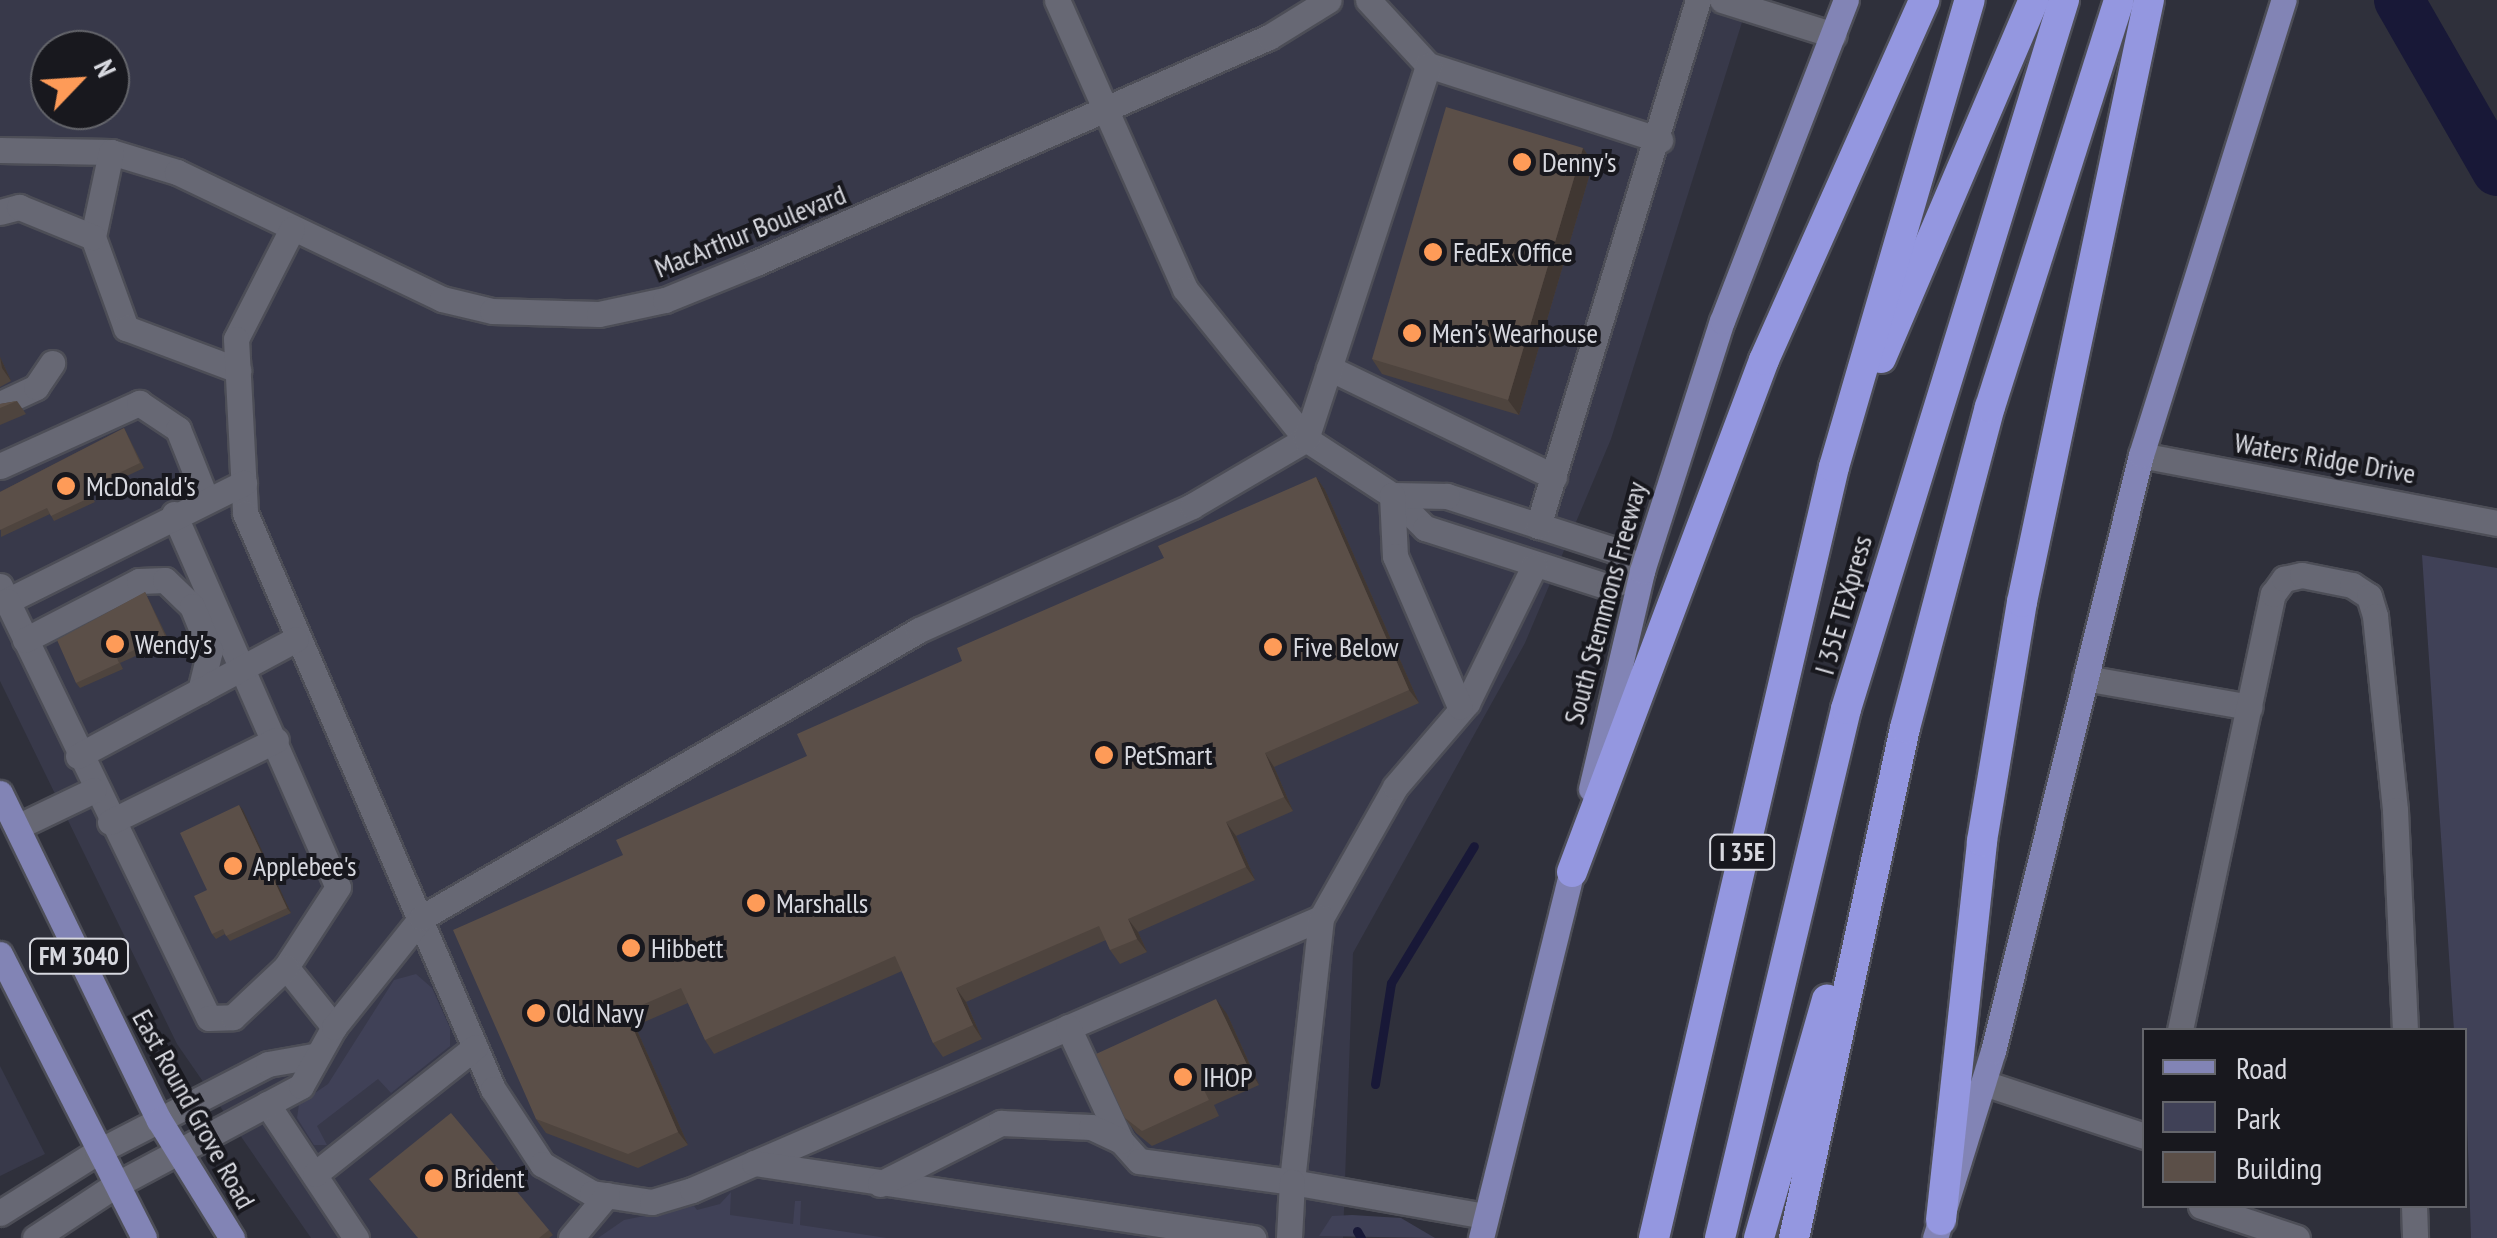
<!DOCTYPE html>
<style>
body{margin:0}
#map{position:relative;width:2497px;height:1238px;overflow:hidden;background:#2f303b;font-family:"PT Sans Narrow",sans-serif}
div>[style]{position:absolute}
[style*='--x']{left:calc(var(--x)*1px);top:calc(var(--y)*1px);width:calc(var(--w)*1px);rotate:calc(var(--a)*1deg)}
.built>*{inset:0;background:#38394a}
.green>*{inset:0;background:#404157}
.stream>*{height:9px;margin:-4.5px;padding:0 4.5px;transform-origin:4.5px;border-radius:4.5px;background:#181837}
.river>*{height:50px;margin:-25px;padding:0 25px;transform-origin:25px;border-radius:25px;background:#181837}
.roads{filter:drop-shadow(2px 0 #4d4e57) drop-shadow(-2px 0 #4d4e57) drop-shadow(0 2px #4d4e57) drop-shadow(0 -2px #4d4e57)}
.minor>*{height:25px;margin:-12.5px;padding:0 12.5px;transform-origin:12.5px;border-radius:12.5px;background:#676874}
.major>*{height:25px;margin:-12.5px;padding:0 12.5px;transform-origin:12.5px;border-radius:12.5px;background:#8284b5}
.highway>*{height:30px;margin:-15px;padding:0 15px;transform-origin:15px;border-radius:15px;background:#9497e0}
.wall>*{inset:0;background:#4e443e}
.shaded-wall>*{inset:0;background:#403732}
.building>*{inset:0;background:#5b4f48}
.dots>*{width:28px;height:28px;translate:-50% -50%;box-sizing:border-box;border:5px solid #18181e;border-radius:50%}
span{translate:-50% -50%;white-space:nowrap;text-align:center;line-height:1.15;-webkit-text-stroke:8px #18181e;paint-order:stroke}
.shield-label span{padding:2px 8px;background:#18181e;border:2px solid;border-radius:8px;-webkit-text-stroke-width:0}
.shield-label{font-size:25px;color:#d7d8df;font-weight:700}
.poi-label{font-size:28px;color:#d7d8df}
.left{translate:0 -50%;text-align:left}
.street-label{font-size:28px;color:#d7d8df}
.legend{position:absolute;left:2142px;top:1028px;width:325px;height:180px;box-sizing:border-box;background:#18181e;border:2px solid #64656b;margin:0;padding:12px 18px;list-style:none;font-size:30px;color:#d7d8df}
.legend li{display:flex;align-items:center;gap:20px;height:50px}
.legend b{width:50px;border:2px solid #64656b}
.north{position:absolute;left:30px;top:30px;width:100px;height:100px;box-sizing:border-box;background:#18181e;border:2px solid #64656b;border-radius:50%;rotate:65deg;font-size:28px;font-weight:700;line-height:40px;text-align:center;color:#d7d8df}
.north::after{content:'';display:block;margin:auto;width:35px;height:45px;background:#fe9b58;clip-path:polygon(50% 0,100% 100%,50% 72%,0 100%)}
</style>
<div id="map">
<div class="built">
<i style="clip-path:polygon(evenodd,0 0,1749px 0,1611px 439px,1525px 643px,1353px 953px,1343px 1238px,311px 1238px,177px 1044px,0 681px,0 0,50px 50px,110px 50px,110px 110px,50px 110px,50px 50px)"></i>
<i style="clip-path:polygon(0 1066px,45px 1154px,0 1176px)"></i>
</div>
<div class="green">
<i style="clip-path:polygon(2422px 555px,2497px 568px,2497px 1238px,2471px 1238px,2464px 1030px,2454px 1030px)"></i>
<i style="clip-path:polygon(416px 974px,432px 988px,450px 1028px,450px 1046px,391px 1093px,378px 1079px,317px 1126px,327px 1145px,314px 1145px,297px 1118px,299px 1104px,328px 1084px,394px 980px)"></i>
<i style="clip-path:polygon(731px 1192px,730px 1215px,793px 1224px,795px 1201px,801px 1201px,800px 1225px,887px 1238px,598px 1238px,624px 1220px,694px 1206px,697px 1210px,720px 1204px)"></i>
<i style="clip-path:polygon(1352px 1215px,1401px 1218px,1435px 1238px,1319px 1236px,1332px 1216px)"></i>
</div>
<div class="stream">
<i style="--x:1375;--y:1084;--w:102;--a:-81"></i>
<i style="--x:1391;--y:983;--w:160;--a:-58.8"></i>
<i style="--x:1357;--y:1231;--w:8;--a:60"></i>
</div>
<div class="river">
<i style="--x:2399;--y:0;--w:197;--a:60.2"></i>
</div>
<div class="roads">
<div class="minor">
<i style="--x:1057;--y:0;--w:316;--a:66.1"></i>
<i style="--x:1185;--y:289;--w:193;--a:51.1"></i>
<i style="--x:1306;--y:439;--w:103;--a:33.1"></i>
<i style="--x:1392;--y:495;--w:47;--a:45"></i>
<i style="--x:1425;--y:528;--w:193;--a:17.8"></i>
<i style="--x:1609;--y:587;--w:37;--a:-26"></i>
<i style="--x:1642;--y:571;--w:35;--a:-143"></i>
<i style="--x:1614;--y:550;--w:176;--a:-162.1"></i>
<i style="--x:1447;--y:496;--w:55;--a:-179"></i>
<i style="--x:1368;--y:0;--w:88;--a:47.3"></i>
<i style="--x:1428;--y:65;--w:244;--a:17.9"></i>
<i style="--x:1722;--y:0;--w:117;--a:17.4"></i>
<i style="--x:0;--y:150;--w:111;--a:1"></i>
<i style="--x:111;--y:152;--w:69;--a:16.9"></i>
<i style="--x:177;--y:172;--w:294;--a:25.6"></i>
<i style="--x:442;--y:299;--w:51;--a:13.5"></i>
<i style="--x:492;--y:311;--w:107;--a:1.6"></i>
<i style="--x:599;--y:314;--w:67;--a:-12"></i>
<i style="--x:665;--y:300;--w:98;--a:-22.1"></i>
<i style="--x:756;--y:263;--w:561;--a:-23.78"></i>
<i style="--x:1269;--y:37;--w:70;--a:-31.7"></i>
<i style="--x:111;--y:152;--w:87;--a:102"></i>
<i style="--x:93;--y:237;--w:97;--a:70.1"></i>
<i style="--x:126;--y:328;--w:120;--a:20.6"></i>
<i style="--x:0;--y:212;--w:20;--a:-15"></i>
<i style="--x:19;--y:207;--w:80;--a:22.1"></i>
<i style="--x:292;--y:229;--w:123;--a:117"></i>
<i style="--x:236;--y:339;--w:174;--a:87"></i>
<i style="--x:245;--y:513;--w:627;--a:66.71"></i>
<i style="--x:493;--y:1089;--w:90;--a:56.8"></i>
<i style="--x:542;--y:1164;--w:58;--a:30.1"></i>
<i style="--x:592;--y:1193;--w:61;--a:8.5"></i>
<i style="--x:652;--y:1202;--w:42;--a:-16.7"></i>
<i style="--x:692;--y:1190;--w:685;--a:-23.39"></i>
<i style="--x:1321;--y:918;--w:150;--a:-60.5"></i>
<i style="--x:1395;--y:787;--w:111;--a:-49.4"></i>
<i style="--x:1467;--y:703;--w:153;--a:-63.9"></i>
<i style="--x:1329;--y:368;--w:250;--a:25.8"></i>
<i style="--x:0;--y:404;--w:40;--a:-25"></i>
<i style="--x:36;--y:387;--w:29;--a:-56"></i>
<i style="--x:2141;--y:455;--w:362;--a:10.8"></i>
<i style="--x:0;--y:466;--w:153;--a:-24.4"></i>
<i style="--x:139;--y:403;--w:47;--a:33.7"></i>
<i style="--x:178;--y:429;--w:75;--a:68.2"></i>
<i style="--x:1392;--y:495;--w:61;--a:87.2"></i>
<i style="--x:1395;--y:556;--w:164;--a:66.7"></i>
<i style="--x:174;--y:514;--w:407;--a:66.3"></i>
<i style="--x:338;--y:887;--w:95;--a:123"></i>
<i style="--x:286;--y:967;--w:77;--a:51.3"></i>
<i style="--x:1538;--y:526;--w:550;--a:-73.08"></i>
<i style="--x:0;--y:586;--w:17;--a:65"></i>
<i style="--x:7;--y:601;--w:265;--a:-26.5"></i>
<i style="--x:7;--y:601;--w:463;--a:64.2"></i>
<i style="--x:209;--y:1018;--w:24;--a:-2"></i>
<i style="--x:233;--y:1017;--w:73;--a:-43.3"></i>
<i style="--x:25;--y:640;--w:128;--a:-27.4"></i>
<i style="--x:139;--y:581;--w:26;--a:-2"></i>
<i style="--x:165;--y:580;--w:37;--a:44"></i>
<i style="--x:192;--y:606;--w:48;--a:67.8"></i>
<i style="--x:210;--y:650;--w:42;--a:103.7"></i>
<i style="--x:2085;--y:678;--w:167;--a:10"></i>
<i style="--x:78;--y:756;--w:247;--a:-28.2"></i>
<i style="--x:110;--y:822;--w:185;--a:-26.3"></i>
<i style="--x:17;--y:827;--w:85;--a:-25.7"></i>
<i style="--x:1321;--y:918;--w:266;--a:96.3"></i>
<i style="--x:1292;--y:1182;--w:196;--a:10"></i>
<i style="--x:1068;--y:1027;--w:126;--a:65.1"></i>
<i style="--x:1121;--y:1141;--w:27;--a:48"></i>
<i style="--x:1139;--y:1161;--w:154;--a:7.8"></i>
<i style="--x:1292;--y:1182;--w:56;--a:93.1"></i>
<i style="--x:2180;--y:1030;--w:446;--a:-78"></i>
<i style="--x:2273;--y:594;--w:19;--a:-54"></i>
<i style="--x:2284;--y:579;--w:18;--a:-13"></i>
<i style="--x:2302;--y:575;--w:51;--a:11.3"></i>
<i style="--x:2352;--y:585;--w:20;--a:33"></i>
<i style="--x:2369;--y:596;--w:21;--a:73"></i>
<i style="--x:2375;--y:616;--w:195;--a:84.1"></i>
<i style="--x:2395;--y:810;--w:220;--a:87.4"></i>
<i style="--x:1984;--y:1083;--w:169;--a:18.3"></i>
<i style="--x:267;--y:1104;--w:161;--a:56.4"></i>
<i style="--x:754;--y:1163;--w:505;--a:8.55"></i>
<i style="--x:315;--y:1174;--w:204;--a:-38.4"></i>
<i style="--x:880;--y:1184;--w:136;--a:-26.8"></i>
<i style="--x:1001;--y:1123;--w:90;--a:2.5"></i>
<i style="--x:1091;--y:1127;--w:33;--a:25"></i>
<i style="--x:2201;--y:1206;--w:101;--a:18.4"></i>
<i style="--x:2414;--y:1206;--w:32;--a:88"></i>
<i style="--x:0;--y:1213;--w:115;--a:-32.2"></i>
<i style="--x:97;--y:1152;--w:192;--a:-27.2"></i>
<i style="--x:268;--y:1064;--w:47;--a:-9.9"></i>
<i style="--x:35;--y:1238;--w:95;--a:-33.4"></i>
<i style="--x:114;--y:1186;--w:212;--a:-28.1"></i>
<i style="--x:301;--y:1086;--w:68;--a:-60.8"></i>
<i style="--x:334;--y:1027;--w:139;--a:-51.4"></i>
<i style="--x:421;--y:918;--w:575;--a:-30.04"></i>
<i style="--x:919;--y:630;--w:300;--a:-24.4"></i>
<i style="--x:1192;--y:506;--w:132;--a:-30.4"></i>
<i style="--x:1306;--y:439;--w:393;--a:-71.9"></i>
<i style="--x:571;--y:1238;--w:56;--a:-50.1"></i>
</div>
<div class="major">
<i style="--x:1591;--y:789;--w:224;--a:-76.8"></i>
<i style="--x:1642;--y:571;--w:262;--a:-72.3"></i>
<i style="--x:1722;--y:321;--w:344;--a:-68.9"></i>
<i style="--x:0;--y:793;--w:364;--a:64.1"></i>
<i style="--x:159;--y:1120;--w:139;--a:58.3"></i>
<i style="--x:0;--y:954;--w:318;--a:63.1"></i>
<i style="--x:1481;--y:1238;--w:392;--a:-76.1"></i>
<i style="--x:1935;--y:1238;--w:196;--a:-72.8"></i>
<i style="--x:1993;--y:1051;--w:614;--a:-76.05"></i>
<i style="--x:2141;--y:455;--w:477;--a:-72.6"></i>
</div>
<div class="highway">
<i style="--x:1881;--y:358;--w:389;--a:-66.9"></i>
<i style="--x:1572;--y:872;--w:547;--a:-69.44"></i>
<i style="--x:1764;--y:360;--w:394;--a:-66"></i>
<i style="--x:1941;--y:1220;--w:381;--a:-83.8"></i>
<i style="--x:1982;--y:841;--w:242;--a:-80.5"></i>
<i style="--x:2022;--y:602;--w:615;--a:-78.09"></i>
<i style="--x:1654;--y:1238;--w:792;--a:-76.86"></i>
<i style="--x:1834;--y:467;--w:486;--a:-73.8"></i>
<i style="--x:1720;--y:1238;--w:544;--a:-76.6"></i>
<i style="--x:1846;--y:709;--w:742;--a:-72.91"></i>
<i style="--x:1759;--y:1238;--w:248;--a:-74.1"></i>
<i style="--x:1794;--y:1238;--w:522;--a:-77.72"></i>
<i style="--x:1905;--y:728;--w:332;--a:-75.2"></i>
<i style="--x:1990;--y:407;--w:427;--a:-72.4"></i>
</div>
</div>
<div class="wall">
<i style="clip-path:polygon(1583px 148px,1593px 163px,1519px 415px,1382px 374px,1372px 359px)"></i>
<i style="clip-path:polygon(0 357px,11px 381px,0 387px)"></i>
<i style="clip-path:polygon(17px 401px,26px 414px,0 425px,0 404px)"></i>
<i style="clip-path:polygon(124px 428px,144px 468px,90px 493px,95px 502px,54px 521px,50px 514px,1px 537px,0 492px)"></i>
<i style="clip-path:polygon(1316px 477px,1325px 490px,1419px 703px,1274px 767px,1293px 811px,1236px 836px,1255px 880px,1138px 932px,1147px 952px,1120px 964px,1110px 950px,1106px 940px,966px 1002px,982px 1039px,943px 1057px,933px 1043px,902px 971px,714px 1054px,705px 1040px,688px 1003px,635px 1026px,688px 1145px,638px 1168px,546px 1133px,536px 1119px,623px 855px,807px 756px,962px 661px,1164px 558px)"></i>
<i style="clip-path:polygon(145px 592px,169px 641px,120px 663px,123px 669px,80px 688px,76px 683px)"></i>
<i style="clip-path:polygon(239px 805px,291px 913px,230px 941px,225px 934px,216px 939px,212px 934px)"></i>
<i style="clip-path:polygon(1227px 1014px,1259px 1085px,1214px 1105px,1219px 1116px,1152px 1146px,1136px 1133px,1125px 1118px)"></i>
<i style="clip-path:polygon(549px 1230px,553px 1235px,549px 1238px,417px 1238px)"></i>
</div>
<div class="shaded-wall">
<i style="clip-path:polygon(1583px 148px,1593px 163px,1519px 415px,1508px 400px)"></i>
<i style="clip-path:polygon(0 357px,11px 381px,2px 368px)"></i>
<i style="clip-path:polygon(1316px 477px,1325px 490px,1419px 703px,1409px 690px)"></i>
<i style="clip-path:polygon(1265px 753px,1274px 767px,1293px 811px,1284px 797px)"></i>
<i style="clip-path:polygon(239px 805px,243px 810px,291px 913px,287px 908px)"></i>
<i style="clip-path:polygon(1226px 822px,1236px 836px,1255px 880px,1246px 867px)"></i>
<i style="clip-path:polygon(1128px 919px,1138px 932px,1147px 952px,1137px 939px)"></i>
<i style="clip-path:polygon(956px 988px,966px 1002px,982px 1039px,973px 1025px)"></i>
<i style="clip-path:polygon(1216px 999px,1227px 1014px,1259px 1085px,1249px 1069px)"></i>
<i style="clip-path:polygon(626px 1012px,635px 1026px,688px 1145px,678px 1132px)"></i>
</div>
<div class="building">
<i style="clip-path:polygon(1446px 107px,1583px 148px,1508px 400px,1372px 359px)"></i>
<i style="clip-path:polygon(17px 401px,0 408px,0 404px)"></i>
<i style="clip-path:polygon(124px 428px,140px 463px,87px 488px,91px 497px,51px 516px,47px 508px,0 530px,0 492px)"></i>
<i style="clip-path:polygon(1316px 477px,1409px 690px,1265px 753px,1284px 797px,1226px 822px,1246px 867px,1128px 919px,1137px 939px,1110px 950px,1099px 926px,956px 988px,973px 1025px,933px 1043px,895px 956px,705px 1040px,681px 988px,626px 1012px,678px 1132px,628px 1154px,536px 1119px,453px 930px,623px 855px,616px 840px,807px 756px,797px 734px,962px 661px,957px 648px,1164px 558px,1158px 546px)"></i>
<i style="clip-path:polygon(145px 592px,165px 636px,117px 658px,119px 663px,76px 683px,57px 640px)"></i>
<i style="clip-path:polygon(239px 805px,287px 908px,226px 936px,223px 929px,212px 934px,194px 896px,207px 890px,180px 833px)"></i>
<i style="clip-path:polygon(1216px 999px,1249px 1069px,1204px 1090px,1209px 1100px,1142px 1131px,1125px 1118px,1096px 1054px)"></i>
<i style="clip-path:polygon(451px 1113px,549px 1230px,539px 1238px,418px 1238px,369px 1179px)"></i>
</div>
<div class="dots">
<i style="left:1522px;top:162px;background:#fe9b58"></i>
<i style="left:1433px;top:252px;background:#fe9b58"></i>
<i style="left:1412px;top:333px;background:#fe9b58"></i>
<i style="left:66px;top:486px;background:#fe9b58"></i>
<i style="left:115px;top:644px;background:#fe9b58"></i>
<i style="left:1273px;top:647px;background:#fe9b58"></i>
<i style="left:1104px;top:755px;background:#fe9b58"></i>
<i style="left:233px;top:866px;background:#fe9b58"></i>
<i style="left:756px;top:903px;background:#fe9b58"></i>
<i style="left:631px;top:948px;background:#fe9b58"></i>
<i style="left:536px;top:1013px;background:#fe9b58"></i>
<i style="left:1183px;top:1077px;background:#fe9b58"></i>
<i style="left:434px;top:1178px;background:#fe9b58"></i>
</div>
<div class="shield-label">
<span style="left:1742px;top:852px">I 35E</span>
<span style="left:79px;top:956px">FM 3040</span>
</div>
<div class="poi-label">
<span class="left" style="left:1542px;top:162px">Denny's</span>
<span class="left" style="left:1453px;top:252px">FedEx Office</span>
<span class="left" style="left:1432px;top:333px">Men's Wearhouse</span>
<span class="left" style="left:86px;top:486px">McDonald's</span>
<span class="left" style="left:135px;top:644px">Wendy's</span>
<span class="left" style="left:1293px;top:647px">Five Below</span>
<span class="left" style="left:1124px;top:755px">PetSmart</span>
<span class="left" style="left:253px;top:866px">Applebee's</span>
<span class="left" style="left:776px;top:903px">Marshalls</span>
<span class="left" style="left:651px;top:948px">Hibbett</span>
<span class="left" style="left:556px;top:1013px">Old Navy</span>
<span class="left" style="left:1203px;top:1077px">IHOP</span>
<span class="left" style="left:454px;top:1178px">Brident</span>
</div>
<div class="street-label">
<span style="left:750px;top:231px;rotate:-22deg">MacArthur Boulevard</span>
<span style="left:2325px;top:458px;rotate:10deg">Waters Ridge Drive</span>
<span style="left:1605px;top:603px;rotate:-75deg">South Stemmons Freeway</span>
<span style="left:1843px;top:605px;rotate:-74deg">I 35E TEXpress</span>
<span style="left:194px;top:1109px;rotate:61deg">East Round Grove Road</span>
</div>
<ul class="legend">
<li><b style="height:12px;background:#8284b5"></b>Road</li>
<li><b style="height:28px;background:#404157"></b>Park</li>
<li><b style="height:28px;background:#5b4f48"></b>Building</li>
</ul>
<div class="north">N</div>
</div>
